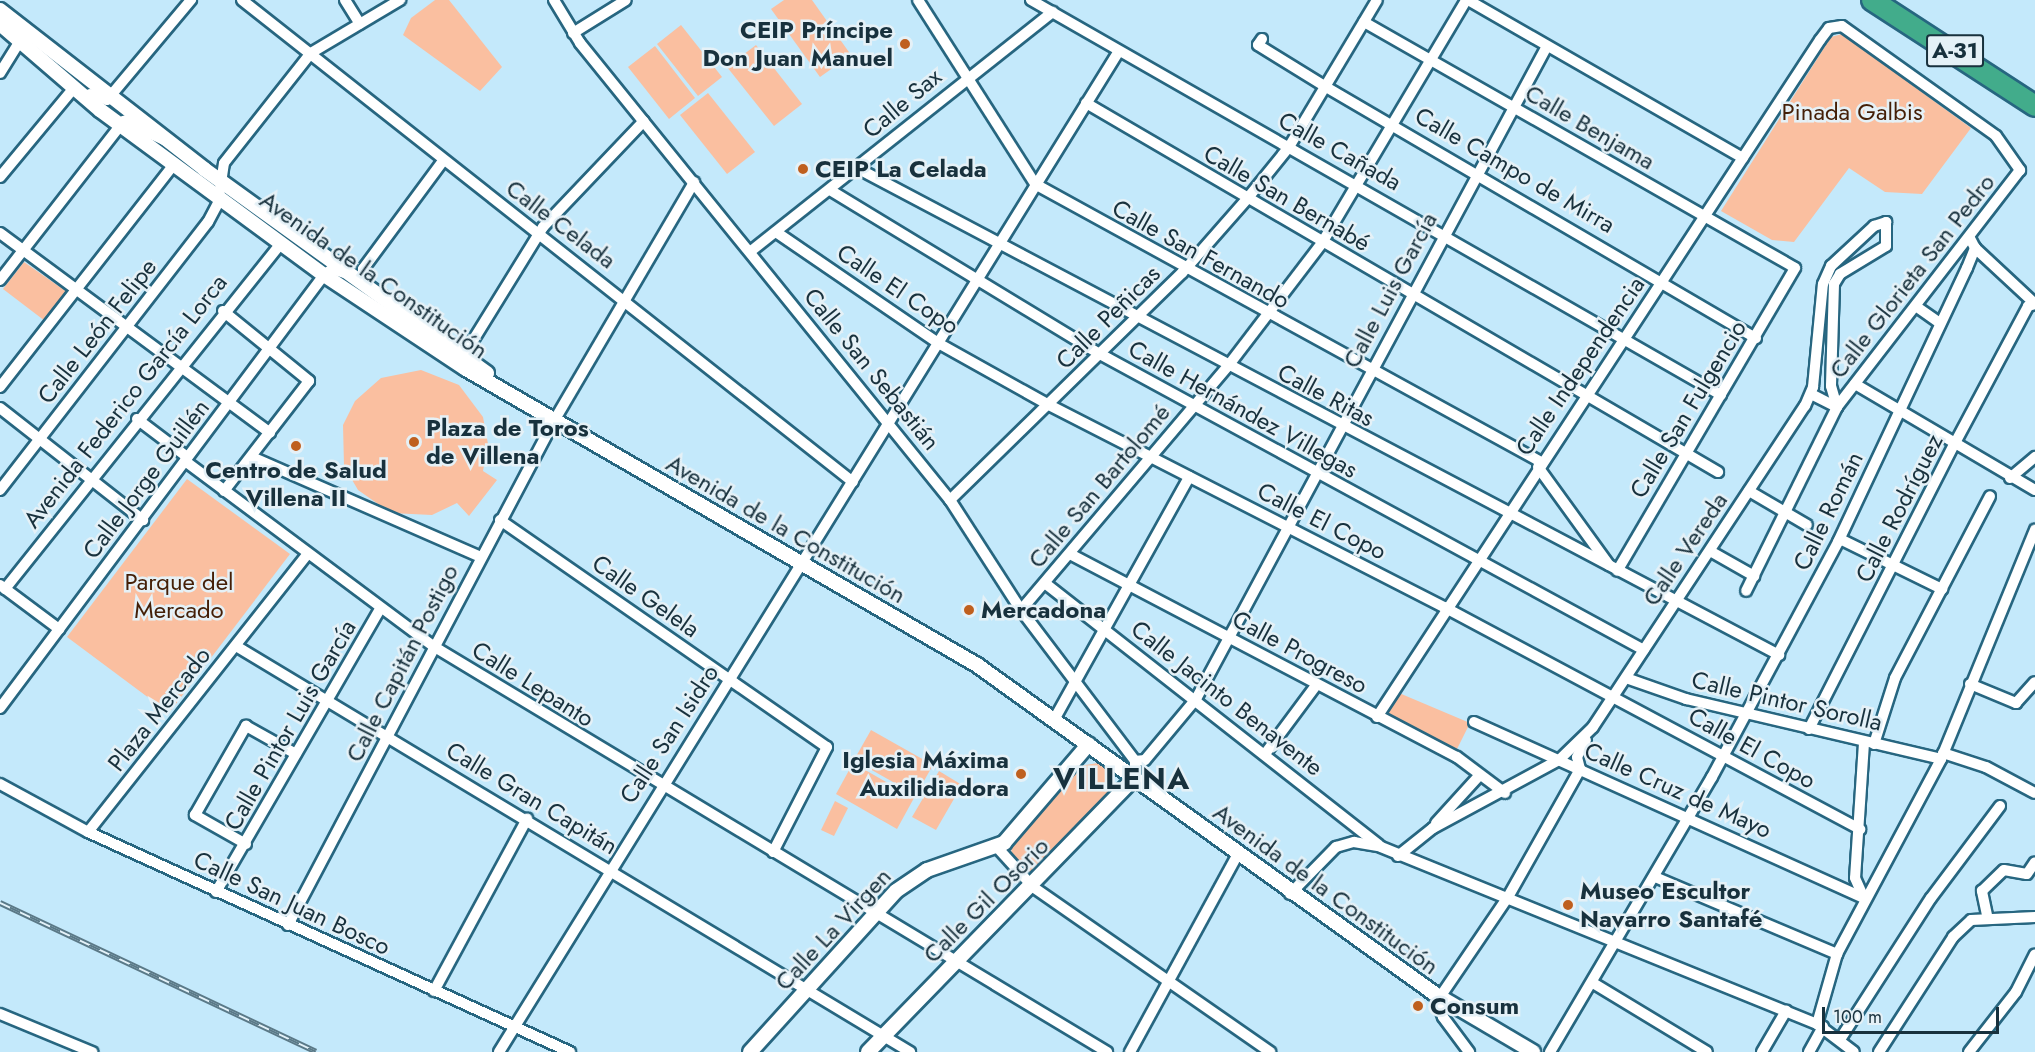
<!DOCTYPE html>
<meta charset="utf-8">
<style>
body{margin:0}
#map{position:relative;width:2035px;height:1052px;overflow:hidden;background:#c4e9fb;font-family:Jost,sans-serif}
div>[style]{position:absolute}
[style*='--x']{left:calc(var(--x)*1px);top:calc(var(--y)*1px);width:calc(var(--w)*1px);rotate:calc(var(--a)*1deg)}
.green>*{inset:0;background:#fabfa0}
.roads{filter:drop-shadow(2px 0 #276680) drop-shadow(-2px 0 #276680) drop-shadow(0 2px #276680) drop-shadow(0 -2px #276680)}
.minor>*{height:10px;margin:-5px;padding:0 5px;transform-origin:5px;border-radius:5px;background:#fff}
.tertiary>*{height:14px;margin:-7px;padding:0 7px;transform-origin:7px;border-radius:7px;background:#fff}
.motorway>*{height:20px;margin:-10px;padding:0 10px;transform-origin:10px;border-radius:10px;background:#42ac8b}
.rail>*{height:6px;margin-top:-3px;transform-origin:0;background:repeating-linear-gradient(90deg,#e5f1f7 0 11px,#5b7987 0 22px);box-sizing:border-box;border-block:2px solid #5b7987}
.dots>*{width:16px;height:16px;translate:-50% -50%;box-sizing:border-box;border:3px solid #e5f1f7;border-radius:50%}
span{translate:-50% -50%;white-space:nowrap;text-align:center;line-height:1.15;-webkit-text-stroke:5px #e5f1f7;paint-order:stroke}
.shield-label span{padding:2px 4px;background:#e5f1f7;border:2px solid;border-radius:4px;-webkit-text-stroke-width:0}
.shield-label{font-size:22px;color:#18313d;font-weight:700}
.poi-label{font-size:24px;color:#18313d;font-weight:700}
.right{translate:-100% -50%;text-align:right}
.left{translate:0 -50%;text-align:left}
.street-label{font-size:24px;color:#18313d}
.park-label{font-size:24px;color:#441f07}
.district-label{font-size:30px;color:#18313d;font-weight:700;letter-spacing:1.5px}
.scale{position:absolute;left:1822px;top:1007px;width:177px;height:27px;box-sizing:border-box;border:3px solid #18313d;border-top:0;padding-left:8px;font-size:18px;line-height:21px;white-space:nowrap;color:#18313d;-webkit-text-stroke:4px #e5f1f7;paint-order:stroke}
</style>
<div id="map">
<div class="green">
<i style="clip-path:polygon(435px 0,449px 0,502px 67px,480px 91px,403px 35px,411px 18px)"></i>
<i style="clip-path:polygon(784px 0,812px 0,851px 55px,820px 77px,771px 9px)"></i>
<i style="clip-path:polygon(681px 25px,722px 77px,698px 96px,657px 44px)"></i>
<i style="clip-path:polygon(1842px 34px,1971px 128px,1922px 194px,1885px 192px,1849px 168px,1794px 242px,1772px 240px,1721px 211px,1831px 37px)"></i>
<i style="clip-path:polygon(756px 45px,802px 104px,774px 126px,727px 67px)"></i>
<i style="clip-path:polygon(655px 46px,695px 98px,669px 119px,628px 67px)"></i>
<i style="clip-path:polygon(708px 93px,755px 152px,727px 174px,680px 115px)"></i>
<i style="clip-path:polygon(24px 262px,67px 292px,45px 321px,3px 289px)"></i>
<i style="clip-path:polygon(421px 370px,459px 385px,483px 417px,488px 444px,483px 471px,497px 480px,469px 516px,457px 503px,432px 515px,391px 513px,358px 490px,344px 466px,343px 425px,355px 401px,381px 378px)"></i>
<i style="clip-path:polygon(187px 479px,290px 554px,169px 713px,67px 637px)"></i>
<i style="clip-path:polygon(1399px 693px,1470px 723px,1456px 751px,1383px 714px)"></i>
<i style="clip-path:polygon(871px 730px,933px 765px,916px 795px,854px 760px)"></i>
<i style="clip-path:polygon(853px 763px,914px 798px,897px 829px,836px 794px)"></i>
<i style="clip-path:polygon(1098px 763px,1113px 776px,1115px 793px,1029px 873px,1012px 859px,1011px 845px,1079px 766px)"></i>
<i style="clip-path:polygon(939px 771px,962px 785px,936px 830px,912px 817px)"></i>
<i style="clip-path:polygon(835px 801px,848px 808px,834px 836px,821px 830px)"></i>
</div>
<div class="roads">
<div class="minor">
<i style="--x:242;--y:0;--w:778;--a:38.27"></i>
<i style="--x:345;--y:0;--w:28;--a:58"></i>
<i style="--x:554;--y:0;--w:50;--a:58.8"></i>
<i style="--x:580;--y:43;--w:588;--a:51.01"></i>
<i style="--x:950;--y:500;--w:131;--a:57.2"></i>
<i style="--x:1021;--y:610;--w:189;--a:52.9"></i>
<i style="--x:1135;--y:761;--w:16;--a:90"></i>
<i style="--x:918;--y:0;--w:218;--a:57.5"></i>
<i style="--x:1035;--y:184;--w:577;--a:28.78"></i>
<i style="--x:1031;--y:0;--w:795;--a:29.79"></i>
<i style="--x:1468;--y:0;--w:317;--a:29.9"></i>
<i style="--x:1364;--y:22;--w:496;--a:29.7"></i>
<i style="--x:1795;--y:268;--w:351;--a:120.4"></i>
<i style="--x:573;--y:33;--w:62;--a:-31.9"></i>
<i style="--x:1262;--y:39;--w:7;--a:124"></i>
<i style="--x:1258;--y:45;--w:80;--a:31.7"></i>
<i style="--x:1326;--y:87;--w:498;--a:30.3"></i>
<i style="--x:0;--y:73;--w:36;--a:-58"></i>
<i style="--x:19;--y:43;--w:9;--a:32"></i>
<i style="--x:90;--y:94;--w:18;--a:19"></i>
<i style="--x:107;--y:100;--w:131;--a:-50"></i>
<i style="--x:1086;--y:103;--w:732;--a:30.28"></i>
<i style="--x:857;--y:168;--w:1043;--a:27.84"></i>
<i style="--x:0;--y:177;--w:114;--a:-50.3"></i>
<i style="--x:830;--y:190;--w:316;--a:31.3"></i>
<i style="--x:1100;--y:354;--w:619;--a:28.55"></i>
<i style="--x:776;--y:232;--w:196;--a:34.4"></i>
<i style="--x:938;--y:343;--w:127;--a:29.2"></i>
<i style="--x:1049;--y:405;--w:444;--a:27.1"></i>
<i style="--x:1444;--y:607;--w:472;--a:28.1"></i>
<i style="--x:0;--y:233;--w:336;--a:36.5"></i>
<i style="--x:1975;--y:248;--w:78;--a:42.9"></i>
<i style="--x:751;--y:251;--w:385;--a:-38.4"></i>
<i style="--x:0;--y:280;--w:202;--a:-52.1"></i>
<i style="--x:124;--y:121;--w:47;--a:25.5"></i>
<i style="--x:363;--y:281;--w:12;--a:-90"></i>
<i style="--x:363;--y:269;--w:134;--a:-53.5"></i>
<i style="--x:1917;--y:307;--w:28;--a:35"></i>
<i style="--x:223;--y:311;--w:111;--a:39.1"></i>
<i style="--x:309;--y:381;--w:139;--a:127.7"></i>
<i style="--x:464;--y:355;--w:150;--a:-58.3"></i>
<i style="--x:543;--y:227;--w:146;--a:-46.4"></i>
<i style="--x:1855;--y:384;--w:209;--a:30.5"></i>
<i style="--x:0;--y:387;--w:284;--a:-52"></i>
<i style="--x:1811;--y:394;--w:29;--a:27"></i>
<i style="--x:0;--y:408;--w:182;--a:38.1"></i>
<i style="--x:137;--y:419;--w:63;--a:37.2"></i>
<i style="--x:252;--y:457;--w:250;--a:23.6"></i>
<i style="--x:185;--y:461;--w:309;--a:36.7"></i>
<i style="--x:433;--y:646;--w:787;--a:31.06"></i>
<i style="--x:1538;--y:467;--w:121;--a:54.1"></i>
<i style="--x:2010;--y:478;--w:33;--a:-40"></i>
<i style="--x:0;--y:490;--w:339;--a:-52.2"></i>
<i style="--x:208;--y:222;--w:21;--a:-62"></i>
<i style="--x:218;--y:203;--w:40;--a:-81.5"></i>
<i style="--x:224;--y:163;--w:140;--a:-51.7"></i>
<i style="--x:311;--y:53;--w:104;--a:-30.8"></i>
<i style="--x:1749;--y:491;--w:67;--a:30.4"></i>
<i style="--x:950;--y:500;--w:325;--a:-44.4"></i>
<i style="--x:1182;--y:273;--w:98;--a:-48.7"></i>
<i style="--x:1247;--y:199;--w:67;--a:-51.1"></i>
<i style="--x:1289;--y:147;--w:171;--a:-59.1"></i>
<i style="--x:500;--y:520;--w:398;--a:34.8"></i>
<i style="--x:827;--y:747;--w:118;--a:117.2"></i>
<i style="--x:1840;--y:539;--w:114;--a:26.1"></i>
<i style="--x:1710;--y:551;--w:51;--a:29.6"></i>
<i style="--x:1070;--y:554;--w:437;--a:27.7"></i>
<i style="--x:1457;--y:757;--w:60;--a:36.9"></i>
<i style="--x:1046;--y:584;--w:423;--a:38.1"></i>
<i style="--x:0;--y:585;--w:74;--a:36.7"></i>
<i style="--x:5;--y:589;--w:443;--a:-51.4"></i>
<i style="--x:1021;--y:610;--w:320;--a:-49.7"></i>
<i style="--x:1228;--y:366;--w:155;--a:-52.6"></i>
<i style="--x:1322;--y:243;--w:282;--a:-59.3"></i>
<i style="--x:236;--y:646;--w:787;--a:31.06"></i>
<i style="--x:1626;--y:678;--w:64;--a:19.3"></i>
<i style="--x:1686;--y:699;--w:262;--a:13.2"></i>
<i style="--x:1970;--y:684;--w:50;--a:22.4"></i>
<i style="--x:2016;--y:703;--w:28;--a:-48"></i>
<i style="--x:0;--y:708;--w:541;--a:-53.19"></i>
<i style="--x:324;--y:275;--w:10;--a:-37"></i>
<i style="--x:332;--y:269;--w:13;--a:18"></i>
<i style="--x:1377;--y:717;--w:809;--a:-56.8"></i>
<i style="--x:1820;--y:40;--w:15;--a:-53"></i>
<i style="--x:1829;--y:28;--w:13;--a:-9"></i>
<i style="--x:1842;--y:26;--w:189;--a:35.5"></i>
<i style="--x:1996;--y:136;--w:42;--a:54.8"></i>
<i style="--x:2020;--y:170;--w:299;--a:127.7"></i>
<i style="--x:1837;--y:407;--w:205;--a:116.3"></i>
<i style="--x:1055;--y:718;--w:276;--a:-60.9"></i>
<i style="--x:1474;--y:722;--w:428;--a:24.3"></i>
<i style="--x:1809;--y:729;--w:321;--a:-63"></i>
<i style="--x:1955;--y:443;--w:155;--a:-61.9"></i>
<i style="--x:2028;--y:306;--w:7;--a:-16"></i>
<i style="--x:1864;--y:743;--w:135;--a:93.8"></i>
<i style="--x:1855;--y:878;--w:22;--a:66"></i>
<i style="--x:1874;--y:744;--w:69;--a:-72.3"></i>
<i style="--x:1895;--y:678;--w:205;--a:-62.4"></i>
<i style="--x:1943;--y:753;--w:45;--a:18"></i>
<i style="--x:1986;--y:767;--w:55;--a:28"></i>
<i style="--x:1265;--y:754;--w:87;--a:-53.4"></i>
<i style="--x:1135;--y:761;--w:10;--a:-6"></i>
<i style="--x:1145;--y:760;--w:80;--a:-50.1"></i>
<i style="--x:1196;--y:699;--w:741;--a:-61.74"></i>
<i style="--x:0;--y:784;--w:100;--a:28.6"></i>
<i style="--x:88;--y:832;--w:530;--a:24.53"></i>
<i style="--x:1436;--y:823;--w:62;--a:-47.6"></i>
<i style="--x:88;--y:832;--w:353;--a:-51.7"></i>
<i style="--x:246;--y:844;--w:59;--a:-150.4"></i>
<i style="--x:195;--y:815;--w:103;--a:-60.2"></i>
<i style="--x:246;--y:726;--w:57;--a:29.2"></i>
<i style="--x:996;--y:846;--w:55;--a:47.9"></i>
<i style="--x:1033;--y:887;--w:289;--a:34.8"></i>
<i style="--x:1398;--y:856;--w:45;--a:-38.7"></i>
<i style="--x:1433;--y:828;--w:143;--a:-28.4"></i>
<i style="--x:1559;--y:760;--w:47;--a:-44.1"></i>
<i style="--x:1593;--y:727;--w:385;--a:-56.6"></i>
<i style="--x:1805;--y:406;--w:21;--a:-67"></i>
<i style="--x:1813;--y:387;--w:103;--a:-84.5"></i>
<i style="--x:1823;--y:284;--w:20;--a:-66"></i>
<i style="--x:1831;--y:266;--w:59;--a:-42.9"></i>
<i style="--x:1874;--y:226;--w:13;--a:-18"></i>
<i style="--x:1886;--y:222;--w:24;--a:90"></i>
<i style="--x:1886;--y:246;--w:54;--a:148.7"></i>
<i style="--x:1840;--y:274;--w:12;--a:121"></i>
<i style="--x:1834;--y:284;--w:102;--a:91.7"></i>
<i style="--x:1831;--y:386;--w:22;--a:74"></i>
<i style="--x:1655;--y:877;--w:198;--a:22.9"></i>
<i style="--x:216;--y:892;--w:327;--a:-59.9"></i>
<i style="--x:1290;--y:894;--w:66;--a:-45.6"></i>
<i style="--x:1336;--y:847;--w:19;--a:-16"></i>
<i style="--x:1354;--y:842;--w:27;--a:10"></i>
<i style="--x:1381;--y:847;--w:471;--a:22.1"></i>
<i style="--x:1817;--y:1024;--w:46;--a:37.1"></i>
<i style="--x:1987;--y:915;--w:25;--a:-102"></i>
<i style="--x:1982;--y:891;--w:30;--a:-44"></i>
<i style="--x:2004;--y:870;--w:23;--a:10"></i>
<i style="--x:2027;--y:874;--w:14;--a:-56"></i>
<i style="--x:288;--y:925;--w:570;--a:-62.18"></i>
<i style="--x:554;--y:421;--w:277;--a:-59.6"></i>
<i style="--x:1593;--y:983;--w:133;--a:31.2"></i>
<i style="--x:434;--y:991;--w:196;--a:-61.6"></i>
<i style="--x:1435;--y:994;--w:24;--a:71"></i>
<i style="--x:1443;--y:1017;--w:44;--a:53.4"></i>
<i style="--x:1440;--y:997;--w:121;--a:-55.8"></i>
<i style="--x:1508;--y:897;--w:147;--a:-60.6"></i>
<i style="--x:1580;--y:769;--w:12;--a:-104"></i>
<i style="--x:1577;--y:757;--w:19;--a:-62"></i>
<i style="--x:0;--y:1014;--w:100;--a:22.4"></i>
<i style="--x:1817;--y:1024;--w:73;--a:-74.1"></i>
<i style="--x:1837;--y:954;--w:221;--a:-61.9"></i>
<i style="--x:1941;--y:759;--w:248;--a:-67.7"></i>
<i style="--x:1841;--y:1038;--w:166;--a:-57.3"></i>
<i style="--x:1931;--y:898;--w:115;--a:-53.1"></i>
<i style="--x:499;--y:1052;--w:1177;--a:-58.23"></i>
<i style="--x:1130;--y:1052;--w:226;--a:-61.4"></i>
<i style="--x:1550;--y:1052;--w:319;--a:-59.5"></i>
<i style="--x:1712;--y:777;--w:267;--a:-61.8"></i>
<i style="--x:1838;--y:542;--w:303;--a:-64.8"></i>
<i style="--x:1967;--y:268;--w:22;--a:-68"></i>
<i style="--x:1975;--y:248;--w:11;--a:-117"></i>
<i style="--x:1762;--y:1052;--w:48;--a:-59.7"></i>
<i style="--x:1809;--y:1052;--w:29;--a:-61"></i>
<i style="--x:1879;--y:1052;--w:137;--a:-57.2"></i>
<i style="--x:1953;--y:937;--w:25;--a:-43"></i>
<i style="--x:1971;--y:920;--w:64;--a:-2.7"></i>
<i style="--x:1969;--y:1052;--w:76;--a:-51.9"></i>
<i style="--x:2016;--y:992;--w:42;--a:-63.4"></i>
</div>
<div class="tertiary">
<i style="--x:0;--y:10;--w:259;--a:37.9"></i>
<i style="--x:204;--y:169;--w:349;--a:35.8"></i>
<i style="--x:0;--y:24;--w:132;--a:40.7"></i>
<i style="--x:100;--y:110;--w:278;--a:36.4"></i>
<i style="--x:324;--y:275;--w:170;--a:33.5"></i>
<i style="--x:466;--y:369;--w:591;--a:30.08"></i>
<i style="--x:977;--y:665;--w:564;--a:35.69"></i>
<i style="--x:1435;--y:994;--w:114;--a:30.6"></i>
<i style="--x:750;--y:1052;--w:217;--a:-47.8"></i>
<i style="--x:896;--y:891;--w:37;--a:-34"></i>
<i style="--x:927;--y:870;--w:82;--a:-19.3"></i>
<i style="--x:1004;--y:843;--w:130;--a:-49.4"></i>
<i style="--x:868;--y:1052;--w:383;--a:-45.8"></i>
</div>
<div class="motorway">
<i style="--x:1872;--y:0;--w:194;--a:33"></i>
</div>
</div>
<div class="rail">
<i style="--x:0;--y:903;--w:349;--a:25.2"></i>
</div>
<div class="dots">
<i style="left:905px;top:44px;background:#bf5f1e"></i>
<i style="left:803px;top:169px;background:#bf5f1e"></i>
<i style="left:414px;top:442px;background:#bf5f1e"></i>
<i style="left:296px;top:446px;background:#bf5f1e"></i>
<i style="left:969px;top:610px;background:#bf5f1e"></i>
<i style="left:1021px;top:774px;background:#bf5f1e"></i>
<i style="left:1568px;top:905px;background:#bf5f1e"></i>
<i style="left:1418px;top:1006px;background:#bf5f1e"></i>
</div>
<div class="shield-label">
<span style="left:1955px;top:51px">A-31</span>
</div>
<div class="poi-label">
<span class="right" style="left:893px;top:44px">CEIP Príncipe<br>Don Juan Manuel</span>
<span class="left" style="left:815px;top:169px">CEIP La Celada</span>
<span class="left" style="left:426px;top:442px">Plaza de Toros<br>de Villena</span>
<span style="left:296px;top:484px">Centro de Salud<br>Villena II</span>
<span class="left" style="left:981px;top:610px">Mercadona</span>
<span class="right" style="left:1009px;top:774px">Iglesia Máxima<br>Auxilidiadora</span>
<span class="left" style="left:1580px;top:905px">Museo Escultor<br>Navarro Santafé</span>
<span class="left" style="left:1430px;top:1006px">Consum</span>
</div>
<div class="street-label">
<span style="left:902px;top:103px;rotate:-40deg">Calle Sax</span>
<span style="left:1590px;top:127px;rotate:30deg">Calle Benjama</span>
<span style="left:1340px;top:151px;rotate:29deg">Calle Cañada</span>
<span style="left:1515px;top:170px;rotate:30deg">Calle Campo de Mirra</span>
<span style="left:1287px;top:198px;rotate:30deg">Calle San Bernabé</span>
<span style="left:561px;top:224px;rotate:37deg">Calle Celada</span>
<span style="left:1201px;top:254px;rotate:29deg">Calle San Fernando</span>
<span style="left:374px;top:275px;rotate:35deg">Avenida de la Constitución</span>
<span style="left:1912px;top:276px;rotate:-52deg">Calle Glorieta San Pedro</span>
<span style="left:898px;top:289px;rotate:34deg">Calle El Copo</span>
<span style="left:1390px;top:290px;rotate:-62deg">Calle Luis García</span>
<span style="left:1108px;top:317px;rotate:-45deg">Calle Peñicas</span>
<span style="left:97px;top:331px;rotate:-52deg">Calle León Felipe</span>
<span style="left:1580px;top:366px;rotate:-56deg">Calle Independencia</span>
<span style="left:872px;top:369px;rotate:51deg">Calle San Sebastián</span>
<span style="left:1326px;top:395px;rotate:28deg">Calle Ritas</span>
<span style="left:125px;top:401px;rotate:-52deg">Avenida Federico García Lorca</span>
<span style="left:1243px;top:409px;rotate:29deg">Calle Hernández Villegas</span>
<span style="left:1688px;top:409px;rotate:-59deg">Calle San Fulgencio</span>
<span style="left:146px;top:479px;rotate:-53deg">Calle Jorge Guillén</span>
<span style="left:1099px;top:486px;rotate:-50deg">Calle San Bartolomé</span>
<span style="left:1899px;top:508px;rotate:-63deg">Calle Rodríguez</span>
<span style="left:1828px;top:511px;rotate:-64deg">Calle Román</span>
<span style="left:1322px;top:521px;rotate:27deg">Calle El Copo</span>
<span style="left:786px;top:529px;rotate:30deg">Avenida de la Constitución</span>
<span style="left:1685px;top:549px;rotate:-56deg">Calle Vereda</span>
<span style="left:646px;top:596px;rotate:35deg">Calle Gelela</span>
<span style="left:1300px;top:652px;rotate:28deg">Calle Progreso</span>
<span style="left:402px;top:663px;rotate:-63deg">Calle Capitán Postigo</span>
<span style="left:533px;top:684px;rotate:32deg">Calle Lepanto</span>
<span style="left:1227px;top:698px;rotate:38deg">Calle Jacinto Benavente</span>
<span style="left:1787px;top:701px;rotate:13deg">Calle Pintor Sorolla</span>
<span style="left:159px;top:709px;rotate:-52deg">Plaza Mercado</span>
<span style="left:290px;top:725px;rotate:-60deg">Calle Pintor Luis García</span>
<span style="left:669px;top:734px;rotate:-57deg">Calle San Isidro</span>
<span style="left:1752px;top:748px;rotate:29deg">Calle El Copo</span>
<span style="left:1678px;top:790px;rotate:24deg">Calle Cruz de Mayo</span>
<span style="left:532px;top:798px;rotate:31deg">Calle Gran Capitán</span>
<span style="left:1326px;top:889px;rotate:36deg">Avenida de la Constitución</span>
<span style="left:986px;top:900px;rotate:-45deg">Calle Gil Osorio</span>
<span style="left:292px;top:903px;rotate:25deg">Calle San Juan Bosco</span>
<span style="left:833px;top:929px;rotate:-47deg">Calle La Virgen</span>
</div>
<div class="park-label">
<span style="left:1852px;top:112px">Pinada Galbis</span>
<span style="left:179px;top:596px">Parque del<br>Mercado</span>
</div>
<div class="district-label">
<span style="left:1122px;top:779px">VILLENA</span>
</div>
<div class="scale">100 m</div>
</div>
